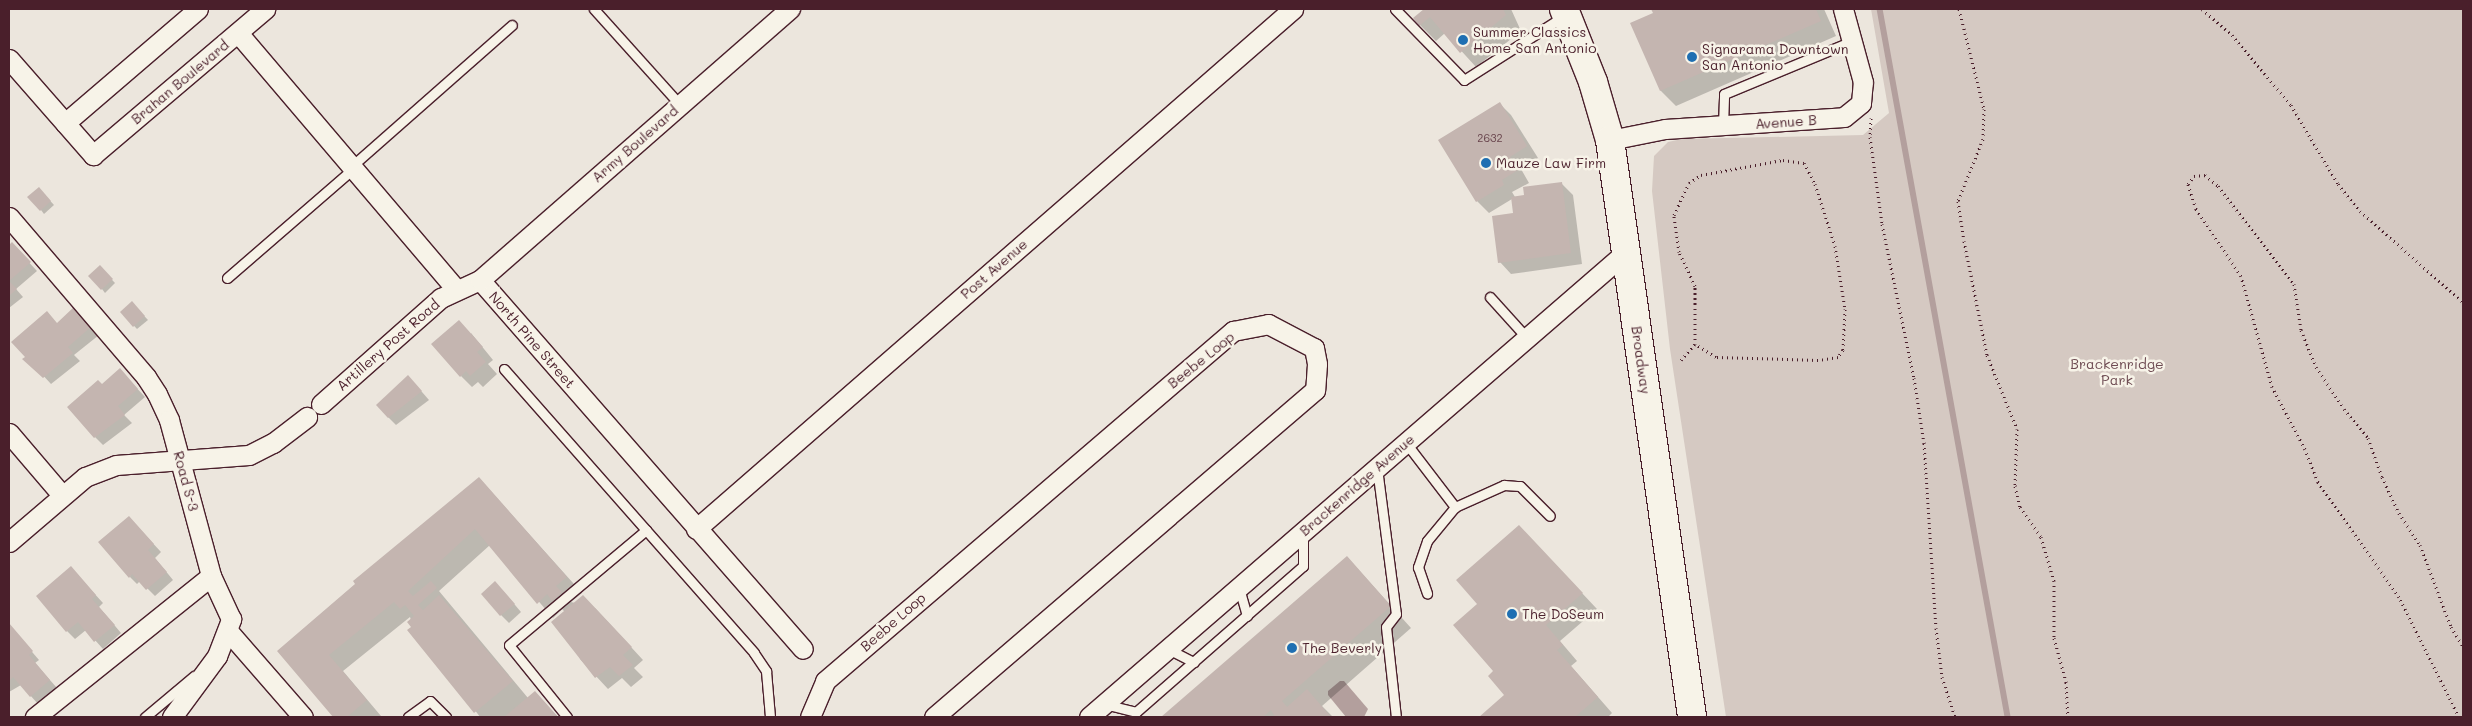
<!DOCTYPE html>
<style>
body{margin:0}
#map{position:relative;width:2472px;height:726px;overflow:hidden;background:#ece6dd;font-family:Mali,sans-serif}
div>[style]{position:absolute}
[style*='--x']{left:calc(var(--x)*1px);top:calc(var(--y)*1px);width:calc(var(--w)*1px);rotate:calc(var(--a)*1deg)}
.green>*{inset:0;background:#d5c9c2}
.water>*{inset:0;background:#b39f9d}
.shadow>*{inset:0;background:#0003}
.stream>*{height:5.5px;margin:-2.75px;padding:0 2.75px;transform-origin:2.75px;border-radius:2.75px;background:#b39f9d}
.building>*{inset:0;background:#c4b5b0}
.path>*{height:3px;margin-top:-1.5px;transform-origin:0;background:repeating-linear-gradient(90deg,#4a1f2b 0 1px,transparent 0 5px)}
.roads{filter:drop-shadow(1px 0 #4a1f2b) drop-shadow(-1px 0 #4a1f2b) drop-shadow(0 1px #4a1f2b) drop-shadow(0 -1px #4a1f2b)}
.lane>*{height:9px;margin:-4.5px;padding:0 4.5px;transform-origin:4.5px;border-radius:4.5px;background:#f7f3e8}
.street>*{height:19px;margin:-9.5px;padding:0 9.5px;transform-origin:9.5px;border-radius:9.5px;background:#f7f3e8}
.primary>*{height:28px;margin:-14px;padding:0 14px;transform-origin:14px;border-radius:14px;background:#f7f3e8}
.dots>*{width:14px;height:14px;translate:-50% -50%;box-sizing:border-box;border:2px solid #f7f3e8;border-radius:50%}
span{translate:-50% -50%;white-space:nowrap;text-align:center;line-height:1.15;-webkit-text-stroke:5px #f7f3e8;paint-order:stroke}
.number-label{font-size:11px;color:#68444c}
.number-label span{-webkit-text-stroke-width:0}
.poi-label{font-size:14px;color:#4a1f2b}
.left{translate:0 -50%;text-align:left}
.street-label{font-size:14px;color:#4a1f2b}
.park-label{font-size:14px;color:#6d4a51}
.frame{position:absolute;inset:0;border:10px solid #4a1f2b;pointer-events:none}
</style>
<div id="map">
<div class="green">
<i style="clip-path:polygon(1871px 9px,2463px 9px,2463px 717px,1726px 717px,1670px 349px,1652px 191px,1654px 156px,1668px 142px,1682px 139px,1863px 135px,1889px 113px)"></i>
</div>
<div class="water">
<i style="clip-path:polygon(1340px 681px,1344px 681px,1368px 709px,1364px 717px,1346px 717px,1328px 695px,1328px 691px)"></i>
</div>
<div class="shadow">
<i style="clip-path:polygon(1426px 9px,1511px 9px,1521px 31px,1476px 67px,1445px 33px,1436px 41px,1420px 25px,1415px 18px)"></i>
<i style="clip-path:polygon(1652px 9px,1824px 9px,1836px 36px,1676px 106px,1661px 91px,1632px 24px,1654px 14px)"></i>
<i style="clip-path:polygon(1500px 104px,1511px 115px,1538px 158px,1521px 169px,1529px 183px,1512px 192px,1515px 197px,1525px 196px,1561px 183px,1573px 195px,1582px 264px,1511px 274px,1500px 262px,1514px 214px,1512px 199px,1489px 213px,1477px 201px)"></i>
<i style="clip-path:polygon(43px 193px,54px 205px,44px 214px,41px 210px)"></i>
<i style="clip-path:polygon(12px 244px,37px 271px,16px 289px,23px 297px,9px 308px,9px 246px)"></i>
<i style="clip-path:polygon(100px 267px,115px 283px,105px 293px,102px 289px)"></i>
<i style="clip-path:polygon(132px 303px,148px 320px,137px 329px,121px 312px)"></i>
<i style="clip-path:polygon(75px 308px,99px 335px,74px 355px,80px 361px,51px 384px,26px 357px)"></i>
<i style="clip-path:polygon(471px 333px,493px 360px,488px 364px,497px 374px,483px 387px,478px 382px,472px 387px,461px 376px)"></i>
<i style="clip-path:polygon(120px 370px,145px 397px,124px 415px,132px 423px,103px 445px,95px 437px)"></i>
<i style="clip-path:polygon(415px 384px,429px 400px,396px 425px,388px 417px)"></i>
<i style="clip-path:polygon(479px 478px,582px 593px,571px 602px,595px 608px,643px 660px,634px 668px,643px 677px,631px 687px,622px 678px,608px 689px,580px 659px,565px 612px,562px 609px,553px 618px,490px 545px,439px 591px,528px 698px,535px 692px,558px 717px,480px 717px,413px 627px,410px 617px,343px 671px,381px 716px,335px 717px,278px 651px)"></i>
<i style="clip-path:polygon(136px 525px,161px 552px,155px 558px,173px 580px,155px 596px,140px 581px,137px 584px,130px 577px)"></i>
<i style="clip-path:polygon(1534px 542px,1597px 609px,1560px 641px,1577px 661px,1571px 666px,1612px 713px,1608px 717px,1481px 717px,1506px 695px,1495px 671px,1479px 604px)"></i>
<i style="clip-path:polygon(1347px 557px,1411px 628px,1322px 706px,1333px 717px,1163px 717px)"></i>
<i style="clip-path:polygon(71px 568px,103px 603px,99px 607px,121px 633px,103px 649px,86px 630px,75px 639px,67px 631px)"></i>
<i style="clip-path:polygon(503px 591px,521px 612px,509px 623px,501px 615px)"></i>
<i style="clip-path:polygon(9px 625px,39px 660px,35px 663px,57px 688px,38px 704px,21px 685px,9px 692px)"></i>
</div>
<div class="stream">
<i style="--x:1880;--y:9;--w:719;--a:79.75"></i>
</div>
<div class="building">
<i style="clip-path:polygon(1424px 9px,1503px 9px,1506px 15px,1460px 53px,1430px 17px,1419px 26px,1413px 18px)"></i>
<i style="clip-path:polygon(1651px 9px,1816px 9px,1821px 21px,1660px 91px,1630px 23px,1653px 13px)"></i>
<i style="clip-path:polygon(1500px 102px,1527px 146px,1510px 157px,1518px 170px,1502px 180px,1504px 185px,1476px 202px,1438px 140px)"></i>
<i style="clip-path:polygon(1562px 182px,1571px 253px,1498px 263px,1492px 216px,1513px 213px,1511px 197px,1524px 195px,1523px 187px)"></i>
<i style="clip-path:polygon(39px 187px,51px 201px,40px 211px,27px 197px)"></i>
<i style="clip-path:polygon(12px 242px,31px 262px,9px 281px,17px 289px,9px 296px,9px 245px)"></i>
<i style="clip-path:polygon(100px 265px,113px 279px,101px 290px,88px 276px)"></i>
<i style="clip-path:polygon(132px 301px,145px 316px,133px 327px,120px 312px)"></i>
<i style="clip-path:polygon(75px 306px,92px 326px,68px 347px,73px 353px,43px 378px,22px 359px,25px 357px,11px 342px,47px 311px,57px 323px)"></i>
<i style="clip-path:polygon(459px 320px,483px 347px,477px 352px,486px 362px,470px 376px,466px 371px,460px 377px,431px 344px)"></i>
<i style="clip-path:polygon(120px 368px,138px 389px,118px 406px,125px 415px,94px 438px,67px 407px,98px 380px,102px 384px)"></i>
<i style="clip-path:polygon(408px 375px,422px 391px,388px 418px,376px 405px)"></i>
<i style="clip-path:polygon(479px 477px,567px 577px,556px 586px,562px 592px,552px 601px,547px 594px,537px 604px,475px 529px,408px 591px,413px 596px,431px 581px,437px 588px,418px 605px,423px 610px,439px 595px,513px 681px,474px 713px,407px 630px,411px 627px,407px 622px,414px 616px,405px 605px,400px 609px,394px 602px,329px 655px,367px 700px,347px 717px,333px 717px,277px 651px,355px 584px,353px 581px)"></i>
<i style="clip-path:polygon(129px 516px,154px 544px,148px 550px,167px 572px,146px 590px,132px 574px,129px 578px,98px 542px)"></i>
<i style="clip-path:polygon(1519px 525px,1583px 593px,1546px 625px,1563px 645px,1557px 650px,1598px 697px,1575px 717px,1479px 717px,1504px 695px,1488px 676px,1493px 671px,1453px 625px,1477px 604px,1456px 580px)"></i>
<i style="clip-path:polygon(1347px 556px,1391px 606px,1282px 701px,1287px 707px,1307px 689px,1331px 717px,1275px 717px,1271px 710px,1263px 717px,1161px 717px)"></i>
<i style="clip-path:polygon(71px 566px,96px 595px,92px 599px,115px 625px,94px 642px,78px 622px,66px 632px,36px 596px)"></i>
<i style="clip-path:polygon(495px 581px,515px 604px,500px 616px,481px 594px)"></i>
<i style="clip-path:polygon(583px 595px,632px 647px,623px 655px,633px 665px,619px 676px,610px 667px,595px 678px,551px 622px)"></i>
<i style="clip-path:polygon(9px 623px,33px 651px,29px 655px,50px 680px,30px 697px,13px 677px,9px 681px)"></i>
<i style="clip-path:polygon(535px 691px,558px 717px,504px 717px)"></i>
</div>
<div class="path">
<i style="--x:1959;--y:9;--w:103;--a:76"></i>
<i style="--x:1984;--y:109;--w:30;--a:92"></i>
<i style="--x:1983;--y:139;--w:67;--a:112"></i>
<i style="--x:1958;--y:201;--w:40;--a:81.5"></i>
<i style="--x:1964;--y:241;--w:116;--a:78.6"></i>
<i style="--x:1987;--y:355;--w:80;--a:67.9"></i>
<i style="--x:2017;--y:429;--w:57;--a:92"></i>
<i style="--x:2015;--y:486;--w:22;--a:77"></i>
<i style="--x:2020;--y:507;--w:37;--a:55"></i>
<i style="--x:2041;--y:537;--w:46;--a:73.5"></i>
<i style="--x:2054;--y:581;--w:57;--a:90"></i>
<i style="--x:2054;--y:638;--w:46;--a:74.7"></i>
<i style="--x:2066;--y:682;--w:35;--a:87"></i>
<i style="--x:2202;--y:9;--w:40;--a:41"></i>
<i style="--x:2232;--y:35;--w:92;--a:49.9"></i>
<i style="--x:2291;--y:105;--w:92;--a:59.3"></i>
<i style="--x:2338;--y:184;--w:35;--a:51"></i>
<i style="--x:2360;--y:211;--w:137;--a:41.5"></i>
<i style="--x:1871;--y:118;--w:19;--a:93"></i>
<i style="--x:1870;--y:137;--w:88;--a:82.1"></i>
<i style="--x:1882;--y:224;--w:157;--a:78.3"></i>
<i style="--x:1914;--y:378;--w:66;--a:81.3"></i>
<i style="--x:1924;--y:443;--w:185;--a:86.3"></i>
<i style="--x:1936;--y:628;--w:49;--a:83"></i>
<i style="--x:1942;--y:677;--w:42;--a:72"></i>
<i style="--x:1783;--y:160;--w:21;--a:8"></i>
<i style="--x:1804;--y:163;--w:24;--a:62"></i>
<i style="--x:1815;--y:184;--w:65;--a:72.1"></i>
<i style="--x:1835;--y:246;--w:64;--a:81"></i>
<i style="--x:1845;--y:309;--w:41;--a:92.8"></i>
<i style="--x:1843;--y:350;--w:9;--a:126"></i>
<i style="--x:1838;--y:357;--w:20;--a:171"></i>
<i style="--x:1818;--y:360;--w:102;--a:-178.3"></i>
<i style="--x:1716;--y:357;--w:25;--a:-148"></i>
<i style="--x:1695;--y:344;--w:58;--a:-90"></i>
<i style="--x:1695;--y:286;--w:38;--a:-115"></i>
<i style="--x:1679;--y:252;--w:37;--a:-98"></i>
<i style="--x:1674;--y:215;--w:35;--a:-65"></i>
<i style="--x:1689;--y:183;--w:14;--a:-34"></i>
<i style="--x:1701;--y:175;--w:83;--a:-10.4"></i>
<i style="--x:1681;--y:360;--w:21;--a:-49"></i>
<i style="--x:2459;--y:717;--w:134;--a:-116.6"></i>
<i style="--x:2399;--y:597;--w:141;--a:-125.2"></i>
<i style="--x:2318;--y:482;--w:35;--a:-112"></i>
<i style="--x:2305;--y:449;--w:70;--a:-118"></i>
<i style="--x:2272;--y:387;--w:115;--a:-105.6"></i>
<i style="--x:2241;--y:276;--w:81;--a:-123.9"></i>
<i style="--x:2196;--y:209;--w:26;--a:-108"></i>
<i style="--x:2188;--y:184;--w:10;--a:-53"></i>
<i style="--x:2194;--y:176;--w:11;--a:-5"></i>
<i style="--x:2205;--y:175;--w:17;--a:40"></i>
<i style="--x:2218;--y:186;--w:124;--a:52.2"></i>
<i style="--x:2294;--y:284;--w:47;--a:81.3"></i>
<i style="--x:2301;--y:330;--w:40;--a:68"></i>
<i style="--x:2316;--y:367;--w:50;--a:56.3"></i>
<i style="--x:2344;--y:409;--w:38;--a:50"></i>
<i style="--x:2368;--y:438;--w:41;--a:70.3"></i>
<i style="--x:2382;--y:477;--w:40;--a:65"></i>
<i style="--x:2399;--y:513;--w:38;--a:57"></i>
<i style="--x:2420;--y:545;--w:88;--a:69.3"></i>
<i style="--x:2451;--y:627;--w:22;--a:58"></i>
</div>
<div class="roads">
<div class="lane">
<i style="--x:594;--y:9;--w:129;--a:48.1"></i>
<i style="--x:1395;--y:9;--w:99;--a:45.8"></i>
<i style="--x:1464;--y:80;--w:119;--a:-32.6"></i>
<i style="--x:1723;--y:126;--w:32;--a:-88"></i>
<i style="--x:1724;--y:94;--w:139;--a:-22.5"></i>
<i style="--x:352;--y:166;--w:213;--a:-41.4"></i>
<i style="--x:227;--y:278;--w:168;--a:-40.9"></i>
<i style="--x:1490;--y:297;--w:55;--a:47.9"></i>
<i style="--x:504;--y:369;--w:378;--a:48.6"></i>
<i style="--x:754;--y:653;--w:22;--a:56"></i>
<i style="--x:766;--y:671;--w:46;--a:85"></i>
<i style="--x:1406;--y:443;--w:81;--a:52.6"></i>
<i style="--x:1455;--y:507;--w:44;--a:129.5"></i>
<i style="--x:1427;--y:541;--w:28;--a:109"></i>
<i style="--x:1418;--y:567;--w:28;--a:71"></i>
<i style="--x:1377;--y:468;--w:147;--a:82.6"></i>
<i style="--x:1396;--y:614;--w:16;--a:128"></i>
<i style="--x:1386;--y:627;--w:91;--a:83.7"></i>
<i style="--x:1455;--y:507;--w:54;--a:-24.2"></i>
<i style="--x:1504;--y:485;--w:16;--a:4"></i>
<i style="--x:1520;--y:486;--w:42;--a:45"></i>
<i style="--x:1239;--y:588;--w:29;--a:74"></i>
<i style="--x:1168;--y:649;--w:29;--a:27"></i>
<i style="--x:1104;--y:704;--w:33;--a:14"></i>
<i style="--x:1136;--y:712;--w:222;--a:-41.2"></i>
<i style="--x:1303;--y:566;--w:32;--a:-90"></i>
<i style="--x:145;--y:717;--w:64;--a:-39.9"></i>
<i style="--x:408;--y:717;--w:27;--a:-36"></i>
<i style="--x:430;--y:701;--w:23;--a:45"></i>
<i style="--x:567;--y:717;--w:92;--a:-128.9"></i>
<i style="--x:509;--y:645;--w:179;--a:-40"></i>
</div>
<div class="street">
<i style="--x:238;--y:33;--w:336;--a:49.6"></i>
<i style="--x:9;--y:59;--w:128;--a:48.8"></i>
<i style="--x:93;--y:155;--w:226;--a:-40.3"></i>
<i style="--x:65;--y:123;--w:175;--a:-40.6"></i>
<i style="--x:1610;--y:140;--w:56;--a:-11.3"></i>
<i style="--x:1665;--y:129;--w:179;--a:-3.8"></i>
<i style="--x:1844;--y:117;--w:22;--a:-39"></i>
<i style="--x:1861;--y:103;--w:21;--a:-85"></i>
<i style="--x:1863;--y:82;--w:76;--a:-105.3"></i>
<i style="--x:9;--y:217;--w:211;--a:49.4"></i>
<i style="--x:146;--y:377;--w:20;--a:57"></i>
<i style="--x:157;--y:394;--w:29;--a:65"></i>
<i style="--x:169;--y:420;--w:162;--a:74.9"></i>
<i style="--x:211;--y:576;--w:226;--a:141.3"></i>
<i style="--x:480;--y:280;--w:490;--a:48.8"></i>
<i style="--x:321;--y:404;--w:160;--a:-41.5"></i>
<i style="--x:441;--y:298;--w:43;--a:-24.8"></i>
<i style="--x:480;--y:280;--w:412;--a:-41.2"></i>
<i style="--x:9;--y:433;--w:82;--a:49.5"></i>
<i style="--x:696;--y:529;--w:792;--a:-41.06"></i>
<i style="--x:9;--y:542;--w:100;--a:-40.5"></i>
<i style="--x:85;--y:477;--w:33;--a:-21"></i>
<i style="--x:116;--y:465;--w:133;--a:-4.3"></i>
<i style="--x:249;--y:455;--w:27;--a:-27"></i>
<i style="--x:273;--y:443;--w:43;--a:-37.4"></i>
<i style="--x:228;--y:631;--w:114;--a:48.9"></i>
<i style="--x:172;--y:717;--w:76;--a:-53.6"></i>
<i style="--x:217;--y:656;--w:40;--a:-69"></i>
<i style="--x:231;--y:619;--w:47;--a:-114.9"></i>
<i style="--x:810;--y:717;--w:39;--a:-67"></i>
<i style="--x:825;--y:681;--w:538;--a:-40.62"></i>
<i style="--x:1233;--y:331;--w:36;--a:-11"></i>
<i style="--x:1268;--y:324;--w:52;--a:27.6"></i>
<i style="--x:1314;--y:348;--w:16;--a:79"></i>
<i style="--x:1317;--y:364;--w:26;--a:94"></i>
<i style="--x:1315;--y:390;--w:502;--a:139.36"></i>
<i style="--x:1089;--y:717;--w:710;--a:-40.89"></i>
</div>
<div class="primary">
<i style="--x:1564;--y:9;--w:79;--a:68.3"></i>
<i style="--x:1593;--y:82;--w:60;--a:73.7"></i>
<i style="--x:1610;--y:140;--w:583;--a:81.91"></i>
</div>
</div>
<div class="dots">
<i style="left:1463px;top:40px;background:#1f6fb2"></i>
<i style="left:1692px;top:57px;background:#1f6fb2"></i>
<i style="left:1486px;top:163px;background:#1f6fb2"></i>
<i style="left:1512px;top:614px;background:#1f6fb2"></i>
<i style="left:1292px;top:648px;background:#1f6fb2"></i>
</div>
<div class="number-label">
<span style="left:1490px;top:138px">2632</span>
</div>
<div class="poi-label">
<span class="left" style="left:1473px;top:40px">Summer Classics<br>Home San Antonio</span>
<span class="left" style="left:1702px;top:57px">Signarama Downtown<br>San Antonio</span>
<span class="left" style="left:1496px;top:163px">Mauze Law Firm</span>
<span class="left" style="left:1522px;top:614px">The DoSeum</span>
<span class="left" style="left:1302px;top:648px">The Beverly</span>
</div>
<div class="street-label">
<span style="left:180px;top:82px;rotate:-40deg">Brahan Boulevard</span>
<span style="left:1786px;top:122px;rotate:-4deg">Avenue B</span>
<span style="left:635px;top:144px;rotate:-41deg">Army Boulevard</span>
<span style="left:994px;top:269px;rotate:-41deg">Post Avenue</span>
<span style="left:532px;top:340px;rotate:49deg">North Pine Street</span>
<span style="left:388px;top:345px;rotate:-41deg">Artillery Post Road</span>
<span style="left:1201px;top:360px;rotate:-39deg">Beebe Loop</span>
<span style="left:1641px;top:360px;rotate:82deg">Broadway</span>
<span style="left:186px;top:481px;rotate:75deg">Road S-3</span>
<span style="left:1357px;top:485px;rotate:-41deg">Brackenridge Avenue</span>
<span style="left:893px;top:622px;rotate:-41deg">Beebe Loop</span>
</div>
<div class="park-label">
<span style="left:2117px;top:372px">Brackenridge<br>Park</span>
</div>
<div class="frame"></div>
</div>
